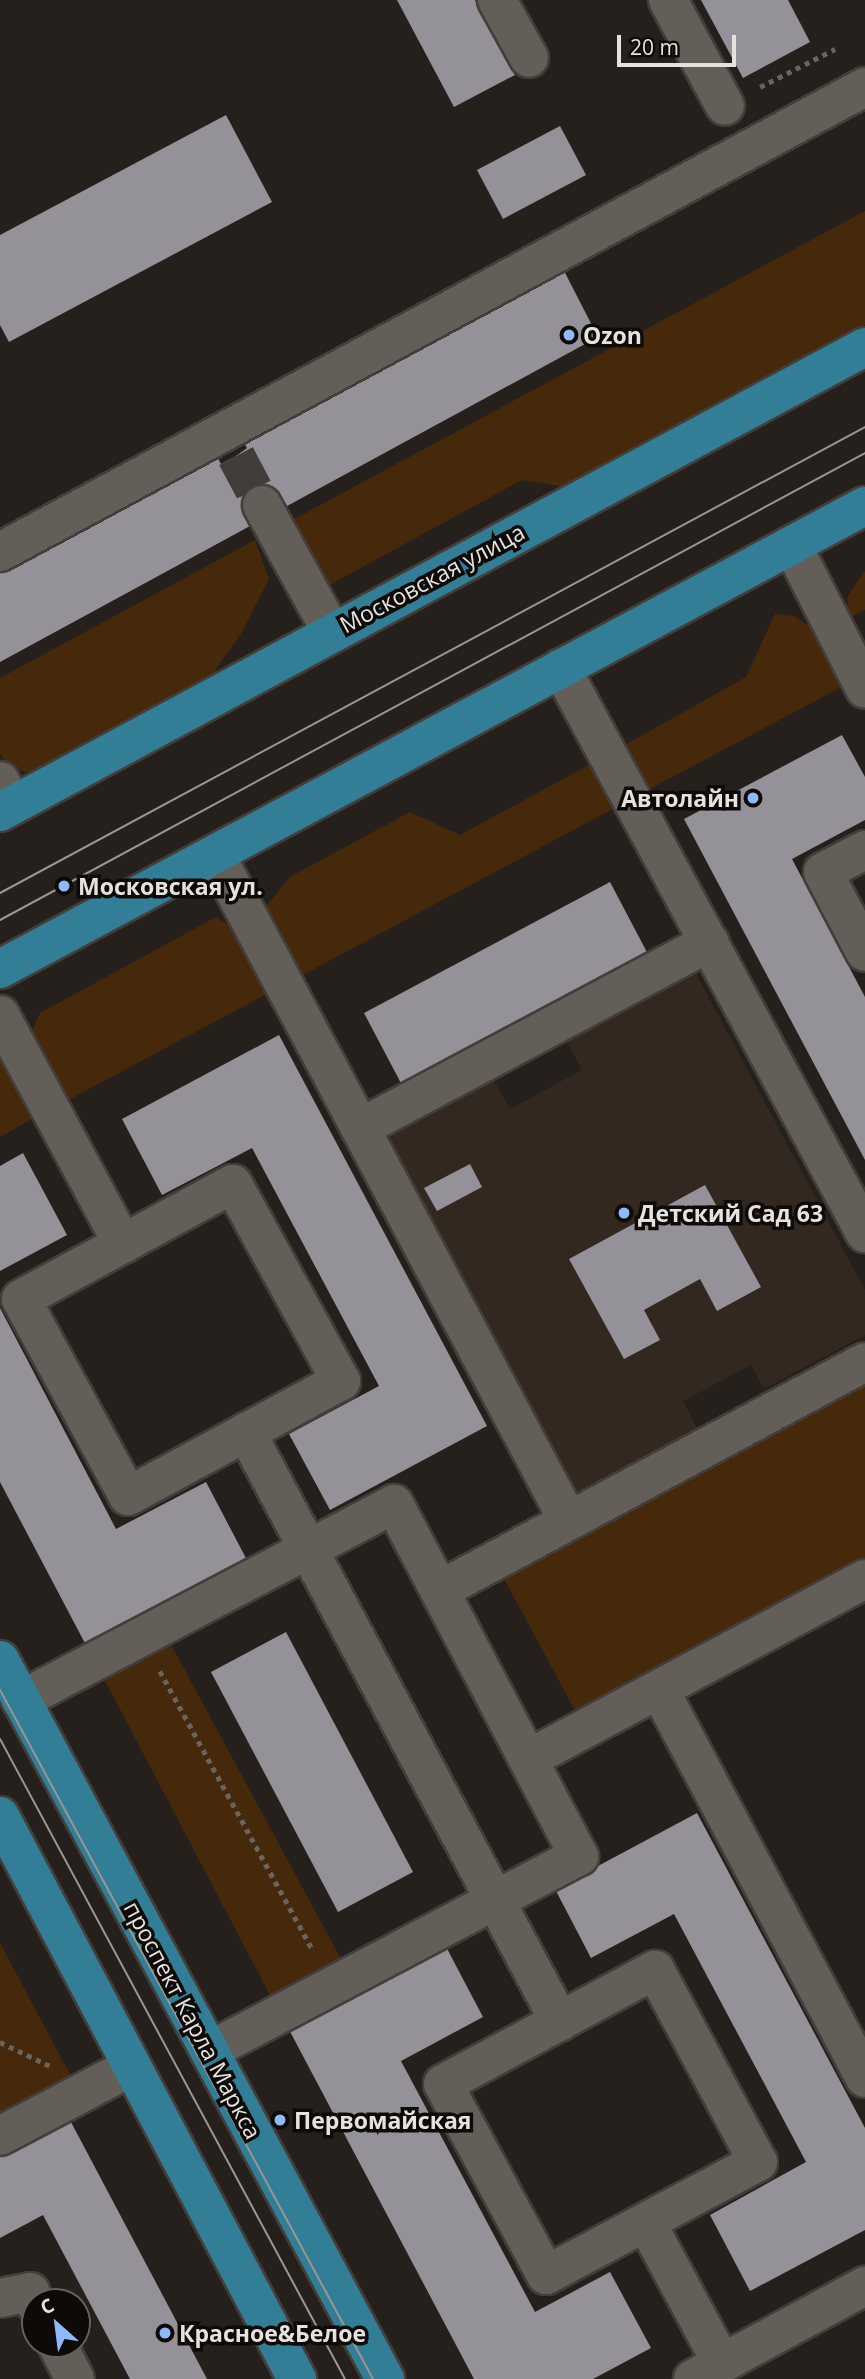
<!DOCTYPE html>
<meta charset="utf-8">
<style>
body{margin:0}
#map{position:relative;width:865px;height:2379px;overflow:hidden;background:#26201c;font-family:"Open Sans",sans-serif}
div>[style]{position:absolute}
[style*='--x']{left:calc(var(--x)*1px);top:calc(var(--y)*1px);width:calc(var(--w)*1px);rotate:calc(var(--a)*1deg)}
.built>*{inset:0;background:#32281f}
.green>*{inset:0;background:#46290b}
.building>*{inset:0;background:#959198}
.minor-tunnel>*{height:38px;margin-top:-19px;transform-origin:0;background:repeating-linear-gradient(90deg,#433d39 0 38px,transparent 0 57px)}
.path>*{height:4.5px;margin-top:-2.25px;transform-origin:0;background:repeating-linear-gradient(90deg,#6a6461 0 5px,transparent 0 10px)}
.roads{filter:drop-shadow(2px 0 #433e3a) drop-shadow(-2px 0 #433e3a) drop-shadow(0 2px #433e3a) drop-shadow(0 -2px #433e3a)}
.minor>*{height:38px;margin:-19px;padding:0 19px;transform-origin:19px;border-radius:19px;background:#645e58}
.major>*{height:38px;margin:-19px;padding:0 19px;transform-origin:19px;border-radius:19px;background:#337e97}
.tram>*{height:2px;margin:-1px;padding:0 1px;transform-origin:1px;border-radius:1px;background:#9b9692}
.dots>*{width:19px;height:19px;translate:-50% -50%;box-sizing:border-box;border:4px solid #0d0a08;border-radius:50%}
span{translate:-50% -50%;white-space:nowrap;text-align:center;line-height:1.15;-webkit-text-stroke:7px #0d0a08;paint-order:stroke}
.poi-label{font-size:23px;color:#e6e2df;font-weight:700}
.left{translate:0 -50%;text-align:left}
.right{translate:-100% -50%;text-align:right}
.street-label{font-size:23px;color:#e6e2df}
.north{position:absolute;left:21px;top:2288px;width:70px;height:70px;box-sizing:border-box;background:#0d0a08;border:2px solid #64605e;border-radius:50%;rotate:332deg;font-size:19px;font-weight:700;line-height:28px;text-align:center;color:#e6e2df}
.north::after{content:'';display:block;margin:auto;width:24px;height:32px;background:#90b8fd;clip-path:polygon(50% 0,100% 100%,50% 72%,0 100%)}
.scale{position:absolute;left:617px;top:35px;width:119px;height:32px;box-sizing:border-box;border:4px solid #e6e2df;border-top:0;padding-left:9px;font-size:21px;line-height:24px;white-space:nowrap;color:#e6e2df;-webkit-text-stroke:5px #0d0a08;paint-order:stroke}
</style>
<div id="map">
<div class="built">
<i style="clip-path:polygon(693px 968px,865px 1290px,865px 1335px,764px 1389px,751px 1365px,683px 1401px,697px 1428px,573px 1494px,382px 1135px,492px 1077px,510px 1109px,582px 1070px,564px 1036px)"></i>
</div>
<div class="green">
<i style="clip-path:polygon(865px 211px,865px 325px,565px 487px,522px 480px,324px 588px,287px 523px)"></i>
<i style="clip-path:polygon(255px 540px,269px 579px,242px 632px,206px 683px,42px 771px,25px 772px,6px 763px,0 753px,0 678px)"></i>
<i style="clip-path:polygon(865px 571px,865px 610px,846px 620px,848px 596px)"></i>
<i style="clip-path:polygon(775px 614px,794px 616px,823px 635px,849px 683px,648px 790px,625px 745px,746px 677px)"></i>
<i style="clip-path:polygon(598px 760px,622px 804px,297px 978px,266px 921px,267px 905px,290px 877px,410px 812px,460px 835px)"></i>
<i style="clip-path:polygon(216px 917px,243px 934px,274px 990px,61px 1104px,27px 1041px,40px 1013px)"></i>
<i style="clip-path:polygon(0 1057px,39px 1115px,0 1137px)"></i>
<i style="clip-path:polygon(865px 1378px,865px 1565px,579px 1718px,501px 1573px)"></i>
<i style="clip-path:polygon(167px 1637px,341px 1959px,271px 1997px,101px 1673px)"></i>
<i style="clip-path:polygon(0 1943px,73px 2080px,0 2119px)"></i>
</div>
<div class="building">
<i style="clip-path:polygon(397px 0,475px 0,515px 75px,454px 107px)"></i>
<i style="clip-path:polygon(701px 0,788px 0,810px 42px,743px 78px)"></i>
<i style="clip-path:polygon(226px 115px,272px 202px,9px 342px,0 325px,0 235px)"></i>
<i style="clip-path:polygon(560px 126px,586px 175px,503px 219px,477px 170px)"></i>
<i style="clip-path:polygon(560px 263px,598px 337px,0 662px,0 565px,214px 451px,221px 464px,236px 456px,247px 448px,239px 434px)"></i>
<i style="clip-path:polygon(842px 735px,865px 777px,865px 820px,792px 859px,865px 997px,865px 1160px,684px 819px)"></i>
<i style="clip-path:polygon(610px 882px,649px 956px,403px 1087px,364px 1013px)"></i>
<i style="clip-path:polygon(279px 1035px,487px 1426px,330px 1510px,289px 1434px,379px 1386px,252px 1148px,162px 1195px,122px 1119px)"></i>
<i style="clip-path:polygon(23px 1153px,67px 1235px,0 1271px,0 1166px)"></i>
<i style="clip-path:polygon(470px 1164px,482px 1187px,437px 1211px,424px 1188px)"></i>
<i style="clip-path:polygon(705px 1185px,761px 1287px,717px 1311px,700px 1279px,644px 1310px,660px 1340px,624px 1359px,569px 1259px)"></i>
<i style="clip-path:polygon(0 1308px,116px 1529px,206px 1482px,248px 1562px,87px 1647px,0 1482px)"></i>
<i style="clip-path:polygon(286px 1632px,413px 1872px,338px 1912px,211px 1672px)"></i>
<i style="clip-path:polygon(697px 1813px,865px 2128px,865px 2230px,750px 2291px,710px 2215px,806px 2162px,674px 1914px,591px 1958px,555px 1889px)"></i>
<i style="clip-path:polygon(443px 1941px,483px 2017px,401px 2061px,535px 2312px,610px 2272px,651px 2348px,593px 2379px,474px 2379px,286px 2024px)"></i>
<i style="clip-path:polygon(63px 2107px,207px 2379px,130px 2379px,43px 2215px,0 2238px,0 2140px)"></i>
</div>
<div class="minor-tunnel">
<i style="--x:236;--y:456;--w:55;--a:62"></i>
</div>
<div class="path">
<i style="--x:760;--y:87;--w:84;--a:-26.9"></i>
<i style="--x:160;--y:1671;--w:320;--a:61.3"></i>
<i style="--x:0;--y:2042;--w:55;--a:25.6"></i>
</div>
<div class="roads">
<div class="minor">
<i style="--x:497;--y:0;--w:66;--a:61.1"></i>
<i style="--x:668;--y:0;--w:120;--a:61.7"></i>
<i style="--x:262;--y:505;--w:144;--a:61.3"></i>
<i style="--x:792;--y:545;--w:161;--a:63.1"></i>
<i style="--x:0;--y:552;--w:982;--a:-28.26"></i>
<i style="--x:561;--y:668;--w:642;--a:61.72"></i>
<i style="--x:0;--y:781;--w:27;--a:62"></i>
<i style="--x:865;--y:850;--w:47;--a:152.4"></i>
<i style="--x:823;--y:872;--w:90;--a:62.3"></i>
<i style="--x:216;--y:856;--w:752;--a:62.07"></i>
<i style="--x:0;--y:1015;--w:260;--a:61.8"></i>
<i style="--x:360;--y:1128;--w:396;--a:-28"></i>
<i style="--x:233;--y:1184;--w:225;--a:61.3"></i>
<i style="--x:341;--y:1381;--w:242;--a:151.6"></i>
<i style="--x:128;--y:1496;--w:224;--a:-118.5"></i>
<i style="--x:21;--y:1299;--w:241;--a:-28.5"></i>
<i style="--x:246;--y:1432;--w:668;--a:61.98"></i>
<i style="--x:440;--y:1590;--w:482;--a:-28.2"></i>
<i style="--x:659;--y:1689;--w:440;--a:62.1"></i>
<i style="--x:21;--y:1700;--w:421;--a:-27.7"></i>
<i style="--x:394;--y:1504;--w:398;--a:62.3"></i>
<i style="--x:579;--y:1856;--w:418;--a:152.2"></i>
<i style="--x:528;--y:1759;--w:382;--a:-28.1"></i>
<i style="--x:655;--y:1970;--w:218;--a:61.8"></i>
<i style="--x:758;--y:2162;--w:240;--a:151.9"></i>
<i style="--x:546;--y:2275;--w:217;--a:-118.3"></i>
<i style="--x:443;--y:2084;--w:241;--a:-28.3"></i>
<i style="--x:0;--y:2136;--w:148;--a:-27.8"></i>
<i style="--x:646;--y:2222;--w:161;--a:61.8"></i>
<i style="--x:0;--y:2298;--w:31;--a:-11"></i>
<i style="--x:30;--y:2292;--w:12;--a:66"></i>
<i style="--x:57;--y:2344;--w:39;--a:63"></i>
<i style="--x:693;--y:2379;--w:196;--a:-28.4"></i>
</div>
<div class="major">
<i style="--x:0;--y:812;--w:982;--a:-28.26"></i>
<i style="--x:0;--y:969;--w:981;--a:-28.16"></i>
<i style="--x:0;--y:1660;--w:816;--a:61.83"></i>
<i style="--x:0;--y:1816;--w:637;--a:62.19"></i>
</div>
</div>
<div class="tram">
<i style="--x:0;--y:893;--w:983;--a:-28.31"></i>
<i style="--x:0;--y:920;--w:983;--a:-28.36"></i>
<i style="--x:0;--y:1690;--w:783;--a:61.57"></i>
<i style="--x:0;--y:1739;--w:727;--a:61.67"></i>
</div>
<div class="dots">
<i style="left:569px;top:335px;background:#90b8fd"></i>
<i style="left:753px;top:798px;background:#90b8fd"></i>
<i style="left:64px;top:886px;background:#90b8fd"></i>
<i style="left:624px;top:1213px;background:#90b8fd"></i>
<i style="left:280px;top:2120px;background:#90b8fd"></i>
<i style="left:165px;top:2333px;background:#90b8fd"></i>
</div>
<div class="poi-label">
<span class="left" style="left:583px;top:335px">Ozon</span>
<span class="right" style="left:739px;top:798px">Автолайн</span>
<span class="left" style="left:78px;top:886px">Московская ул.</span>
<span class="left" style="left:638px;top:1213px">Детский Сад 63</span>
<span class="left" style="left:294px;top:2120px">Первомайская</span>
<span class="left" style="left:179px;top:2333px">Красное&amp;Белое</span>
</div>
<div class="street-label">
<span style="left:432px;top:578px;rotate:-28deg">Московская улица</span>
<span style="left:193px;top:2020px;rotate:62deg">проспект Карла Маркса</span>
</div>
<div class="north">С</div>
<div class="scale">20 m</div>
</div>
